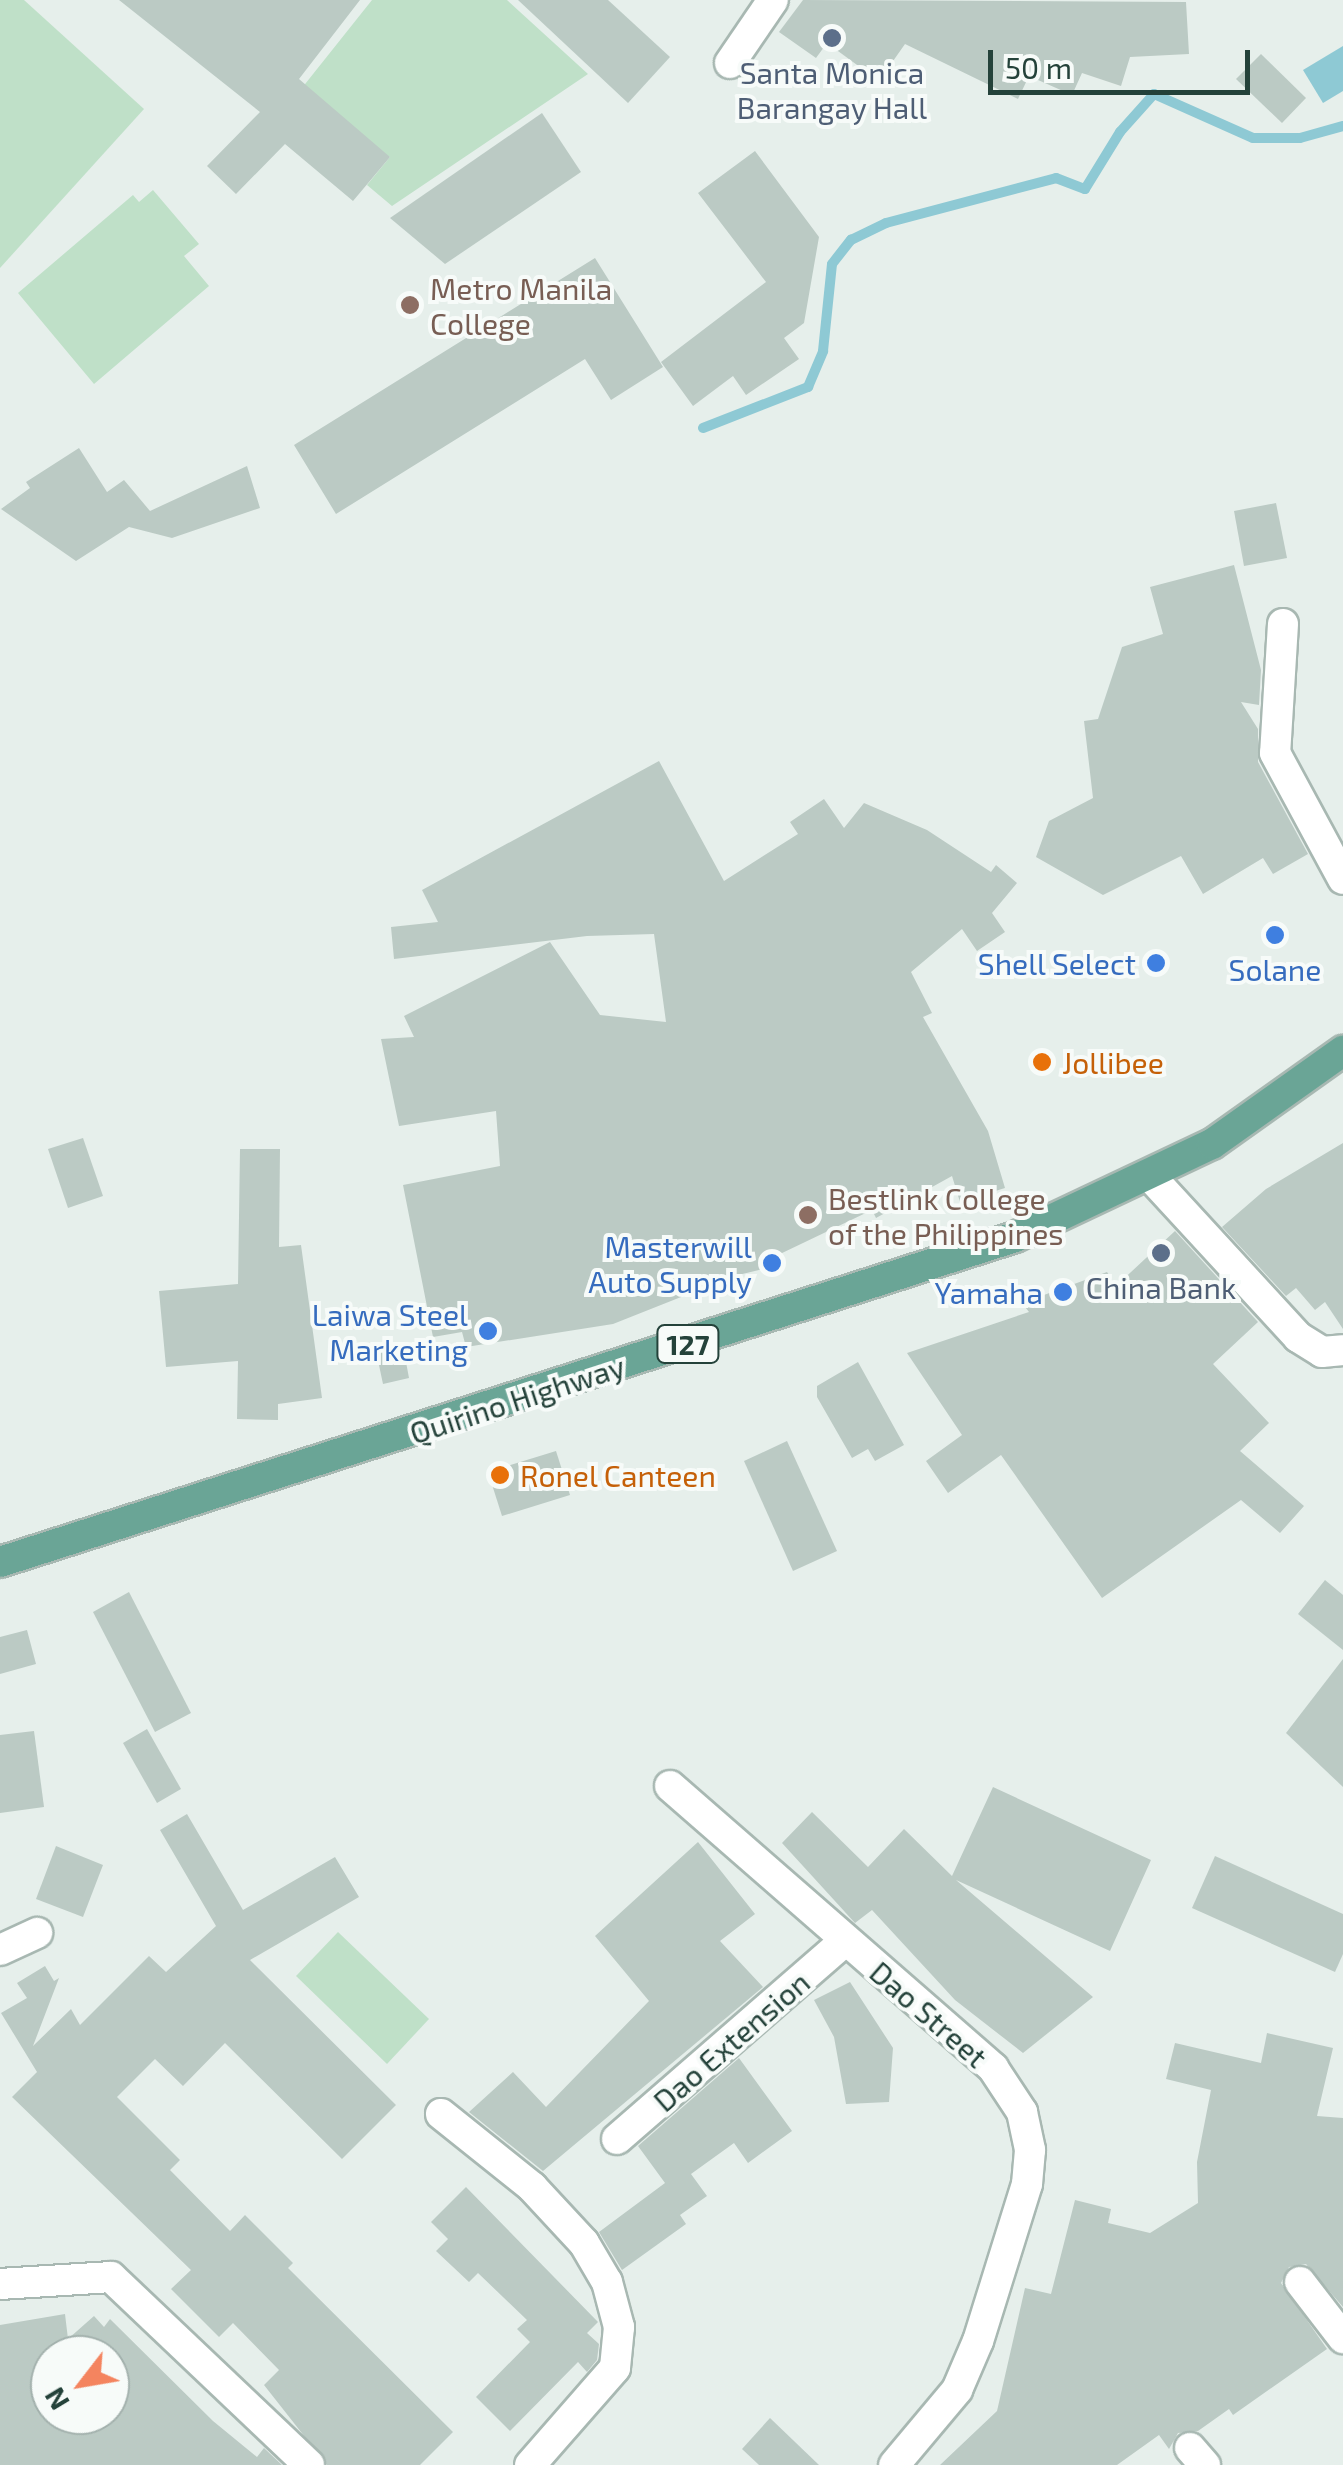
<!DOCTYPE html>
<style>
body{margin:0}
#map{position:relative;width:1343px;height:2465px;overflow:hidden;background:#e6efeb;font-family:"Exo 2",sans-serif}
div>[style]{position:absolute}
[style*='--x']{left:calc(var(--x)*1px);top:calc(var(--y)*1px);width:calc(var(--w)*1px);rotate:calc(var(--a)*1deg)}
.green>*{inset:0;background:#bfe0c8}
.water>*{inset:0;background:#8ec9d4}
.stream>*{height:10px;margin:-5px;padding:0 5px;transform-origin:5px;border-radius:5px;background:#8ec9d4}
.building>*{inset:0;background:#bbcac4}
.roads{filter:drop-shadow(2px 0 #a8b8b2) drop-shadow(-2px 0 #a8b8b2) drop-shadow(0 2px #a8b8b2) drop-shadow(0 -2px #a8b8b2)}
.minor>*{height:30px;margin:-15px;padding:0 15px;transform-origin:15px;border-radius:15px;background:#fff}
.primary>*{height:30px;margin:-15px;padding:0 15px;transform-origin:15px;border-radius:15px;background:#6aa596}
.dots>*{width:28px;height:28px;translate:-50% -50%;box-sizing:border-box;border:5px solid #f7fbf9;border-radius:50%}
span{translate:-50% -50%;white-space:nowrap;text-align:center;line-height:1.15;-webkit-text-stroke:8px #f7fbf9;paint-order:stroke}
.shield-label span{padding:2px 8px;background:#f7fbf9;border:2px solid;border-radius:8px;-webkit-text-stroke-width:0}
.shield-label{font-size:28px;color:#24423a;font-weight:700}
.service-label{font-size:30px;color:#4e5e75}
.education-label{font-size:30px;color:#785e54}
.left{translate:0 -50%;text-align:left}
.shop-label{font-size:30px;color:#366cbe}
.right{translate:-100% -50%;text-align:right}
.food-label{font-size:30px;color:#c56008}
.street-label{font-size:30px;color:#24423a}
.north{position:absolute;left:30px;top:2335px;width:100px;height:100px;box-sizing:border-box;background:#f7fbf9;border:2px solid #a3b1ad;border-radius:50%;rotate:239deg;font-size:28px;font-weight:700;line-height:40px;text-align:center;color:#24423a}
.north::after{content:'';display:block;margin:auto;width:35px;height:45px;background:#f4845f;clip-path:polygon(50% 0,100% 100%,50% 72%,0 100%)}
.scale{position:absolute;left:988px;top:50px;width:262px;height:45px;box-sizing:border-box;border:5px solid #24423a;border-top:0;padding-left:12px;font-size:30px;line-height:35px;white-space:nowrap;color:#24423a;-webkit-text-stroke:8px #f7fbf9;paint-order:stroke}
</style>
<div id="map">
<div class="green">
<i style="clip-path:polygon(0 0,24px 0,144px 109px,0 268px)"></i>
<i style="clip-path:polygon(372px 0,507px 0,588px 74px,392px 206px,367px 185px,390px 157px,282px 113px)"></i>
<i style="clip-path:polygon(153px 190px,199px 244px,184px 256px,209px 286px,94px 384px,18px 293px,133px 195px,139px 202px)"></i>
<i style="clip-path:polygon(338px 1932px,429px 2019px,387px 2064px,296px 1976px)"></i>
</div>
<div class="water">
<i style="clip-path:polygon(1343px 46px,1343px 91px,1323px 103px,1303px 70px)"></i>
</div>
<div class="stream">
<i style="--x:703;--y:428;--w:113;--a:-21.3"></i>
<i style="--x:808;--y:387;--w:39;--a:-67"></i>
<i style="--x:823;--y:351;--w:87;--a:-84.1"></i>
<i style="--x:832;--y:264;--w:31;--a:-52"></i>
<i style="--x:851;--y:240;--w:39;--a:-26"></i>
<i style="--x:886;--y:223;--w:176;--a:-14.8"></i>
<i style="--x:1056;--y:178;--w:31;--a:21"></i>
<i style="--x:1085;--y:189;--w:67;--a:-58.4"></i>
<i style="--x:1120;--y:132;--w:51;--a:-48.2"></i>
<i style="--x:1154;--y:94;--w:108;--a:24"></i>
<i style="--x:1253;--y:138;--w:47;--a:0"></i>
<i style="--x:1300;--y:138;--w:45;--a:-15.6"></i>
</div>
<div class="building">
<i style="clip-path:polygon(119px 0,360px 0,299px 79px,390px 157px,353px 201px,285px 144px,236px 194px,207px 166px,260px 112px)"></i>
<i style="clip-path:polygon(518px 0,608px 0,670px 57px,628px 103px)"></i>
<i style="clip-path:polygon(803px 0,1186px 2px,1189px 54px,1130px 57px,1121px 86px,1082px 73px,1072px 95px,1029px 76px,1018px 99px,905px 44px,879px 81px,827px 43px,816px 58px,779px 32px)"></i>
<i style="clip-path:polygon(1261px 54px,1306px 98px,1282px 123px,1236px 79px)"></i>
<i style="clip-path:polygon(542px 113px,581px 172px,445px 264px,390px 218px)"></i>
<i style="clip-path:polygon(755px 151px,819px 237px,804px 323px,784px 338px,799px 359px,746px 395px,733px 376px,693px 406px,661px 362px,766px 282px,698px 193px)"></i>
<i style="clip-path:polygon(595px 258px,663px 367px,611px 400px,585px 359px,336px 514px,294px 445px)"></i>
<i style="clip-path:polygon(79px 448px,107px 492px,124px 480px,150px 511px,247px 466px,260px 508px,172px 538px,129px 527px,76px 561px,1px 509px,30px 488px,26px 482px)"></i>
<i style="clip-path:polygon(1276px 503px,1287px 558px,1244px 566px,1234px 511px)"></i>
<i style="clip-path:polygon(1234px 565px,1261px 670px,1259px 705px,1241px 702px,1258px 729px,1258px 762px,1308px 854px,1273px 874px,1263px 858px,1203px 894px,1181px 856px,1103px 895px,1036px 857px,1049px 821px,1093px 798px,1084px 721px,1098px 719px,1122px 647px,1163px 634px,1150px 587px)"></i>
<i style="clip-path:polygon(659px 761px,724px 881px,798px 834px,790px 822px,824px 799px,844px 828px,864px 803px,927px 830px,991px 872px,996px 865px,1017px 883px,992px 913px,1005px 932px,977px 951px,962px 929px,911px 972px,932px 1013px,923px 1017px,988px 1131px,1005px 1188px,960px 1202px,952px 1176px,876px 1218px,872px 1210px,780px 1254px,784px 1264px,734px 1276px,613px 1324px,466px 1347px,462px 1332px,433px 1337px,403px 1185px,500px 1166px,496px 1111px,399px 1126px,381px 1039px,414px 1037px,404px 1016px,550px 942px,600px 1015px,666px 1022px,654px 934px,587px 936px,394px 959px,391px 927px,438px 922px,422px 890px)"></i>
<i style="clip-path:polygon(83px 1138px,103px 1196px,68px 1208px,48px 1149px)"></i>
<i style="clip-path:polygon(1343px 1143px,1343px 1329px,1325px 1302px,1315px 1310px,1296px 1288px,1286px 1296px,1222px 1227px,1266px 1189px)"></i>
<i style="clip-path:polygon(240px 1149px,280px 1149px,279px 1247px,301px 1245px,322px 1398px,278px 1404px,278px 1420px,237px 1419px,238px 1361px,166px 1367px,159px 1291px,238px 1284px)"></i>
<i style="clip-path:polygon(1175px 1231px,1258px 1322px,1213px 1364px,1269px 1423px,1240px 1451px,1304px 1506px,1280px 1533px,1241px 1500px,1102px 1598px,1001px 1455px,948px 1493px,926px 1461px,962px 1435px,907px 1353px,1029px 1312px,1022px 1303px,1107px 1272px,1116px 1286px)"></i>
<i style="clip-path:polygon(403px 1346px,409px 1378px,383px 1384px,376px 1351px)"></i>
<i style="clip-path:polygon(858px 1362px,904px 1445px,875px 1461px,868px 1449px,852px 1458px,817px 1397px,817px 1386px)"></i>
<i style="clip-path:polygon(787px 1441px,837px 1551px,793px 1571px,744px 1461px)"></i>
<i style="clip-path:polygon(556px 1451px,570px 1495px,502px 1516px,488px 1472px)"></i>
<i style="clip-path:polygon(1325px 1580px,1343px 1595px,1343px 1650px,1298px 1614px)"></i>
<i style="clip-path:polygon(129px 1592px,191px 1713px,155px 1732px,93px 1612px)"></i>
<i style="clip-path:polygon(27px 1630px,36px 1664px,0 1674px,0 1637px)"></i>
<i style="clip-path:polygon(1343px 1659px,1343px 1787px,1286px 1733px)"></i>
<i style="clip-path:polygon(147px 1729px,181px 1789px,157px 1803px,123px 1743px)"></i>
<i style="clip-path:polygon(34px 1731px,44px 1807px,0 1813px,0 1735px)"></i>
<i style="clip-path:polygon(993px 1787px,1151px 1860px,1110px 1951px,956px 1880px,1093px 1997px,1023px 2053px,955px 2000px,872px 1910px,855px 1923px,782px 1843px,812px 1812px,868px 1867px,904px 1829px,952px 1876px)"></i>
<i style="clip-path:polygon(187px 1814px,243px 1910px,335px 1857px,359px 1897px,250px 1960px,396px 2105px,342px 2159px,225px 2043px,183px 2086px,155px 2059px,117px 2097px,180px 2160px,170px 2170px,230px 2231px,245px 2215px,293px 2263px,288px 2268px,453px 2432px,420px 2465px,327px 2465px,264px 2385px,279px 2370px,233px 2323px,219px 2337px,171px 2289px,191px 2270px,12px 2097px,37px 2072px,1px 2013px,27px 1998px,17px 1983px,45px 1966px,54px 1981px,59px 1978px,33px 2046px,71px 2009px,80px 2025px,149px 1956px,166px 1972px,216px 1926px,160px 1830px)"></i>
<i style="clip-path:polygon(698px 1842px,755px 1914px,720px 1941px,763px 1987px,543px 2171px,469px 2112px,513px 2072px,546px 2107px,649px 2001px,595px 1936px)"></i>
<i style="clip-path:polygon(56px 1846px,103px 1865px,83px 1917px,36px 1899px)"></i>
<i style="clip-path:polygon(1215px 1856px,1343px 1914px,1343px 1954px,1335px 1972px,1192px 1908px)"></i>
<i style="clip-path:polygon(850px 1982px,893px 2048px,889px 2102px,846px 2104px,834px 2037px,814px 2000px)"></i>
<i style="clip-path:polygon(1267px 2033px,1333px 2048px,1317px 2116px,1343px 2118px,1343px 2307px,1306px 2264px,1289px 2267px,1281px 2283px,1327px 2349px,1233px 2415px,1229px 2409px,1198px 2431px,1178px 2433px,1169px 2449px,1159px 2435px,1117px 2465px,940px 2465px,997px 2411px,1025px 2288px,1051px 2294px,1075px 2200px,1111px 2209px,1108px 2223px,1150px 2233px,1198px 2203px,1197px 2162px,1211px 2090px,1166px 2079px,1175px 2043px,1261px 2063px)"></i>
<i style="clip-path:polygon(739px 2058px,792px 2131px,748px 2163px,734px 2143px,691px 2174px,707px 2196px,680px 2215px,686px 2224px,622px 2270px,599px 2232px,665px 2183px,638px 2146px)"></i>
<i style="clip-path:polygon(466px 2187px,598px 2322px,587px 2333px,599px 2344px,597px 2360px,587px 2372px,578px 2362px,510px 2431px,476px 2397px,530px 2342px,517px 2329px,527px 2320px,478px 2273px,469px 2282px,436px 2251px,448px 2239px,431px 2222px)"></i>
<i style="clip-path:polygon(evenodd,65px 2314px,68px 2339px,94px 2316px,104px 2327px,110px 2319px,213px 2421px,257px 2457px,264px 2448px,282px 2465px,0 2465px,0 2325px,65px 2314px,51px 2355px,110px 2355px,110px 2415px,50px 2415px,51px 2355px)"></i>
<i style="clip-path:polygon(770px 2418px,819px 2465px,759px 2465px,742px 2449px)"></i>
</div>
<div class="roads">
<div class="minor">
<i style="--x:730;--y:63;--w:76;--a:-55.7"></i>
<i style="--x:1283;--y:624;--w:129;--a:93.5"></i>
<i style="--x:1275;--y:753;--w:143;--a:61.6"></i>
<i style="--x:1150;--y:1176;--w:219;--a:47.4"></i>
<i style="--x:1298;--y:1337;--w:28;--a:32"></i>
<i style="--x:1322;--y:1352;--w:21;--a:-5"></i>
<i style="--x:670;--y:1786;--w:429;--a:41.1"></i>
<i style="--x:993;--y:2068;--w:53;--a:56.6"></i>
<i style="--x:1022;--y:2112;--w:39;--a:78"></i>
<i style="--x:1030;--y:2150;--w:34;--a:95"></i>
<i style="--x:1027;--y:2184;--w:164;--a:107.3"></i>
<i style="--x:978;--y:2341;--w:53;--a:113.2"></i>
<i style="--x:957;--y:2390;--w:98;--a:130"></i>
<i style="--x:0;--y:1950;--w:41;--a:-24.7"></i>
<i style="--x:441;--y:2114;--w:117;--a:38.7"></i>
<i style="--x:532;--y:2187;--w:76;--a:47.1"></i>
<i style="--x:584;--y:2243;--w:45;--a:59.5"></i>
<i style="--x:607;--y:2282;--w:47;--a:75.1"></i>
<i style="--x:619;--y:2327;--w:41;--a:95.6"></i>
<i style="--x:615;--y:2368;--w:129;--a:131.2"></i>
<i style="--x:617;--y:2139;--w:301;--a:-41"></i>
<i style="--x:1300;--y:2282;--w:71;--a:52.5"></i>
<i style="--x:0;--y:2284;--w:111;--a:-3.6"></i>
<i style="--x:111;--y:2277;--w:273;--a:43.5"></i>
<i style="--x:1190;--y:2448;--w:23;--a:49"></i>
</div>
<div class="primary">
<i style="--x:0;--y:1562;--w:1066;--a:-17.75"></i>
<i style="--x:1015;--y:1237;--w:218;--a:-25.3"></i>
<i style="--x:1212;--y:1144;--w:161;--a:-35.4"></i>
</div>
</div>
<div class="dots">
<i style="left:832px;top:38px;background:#5c6f8a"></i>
<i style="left:410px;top:305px;background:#8d6e63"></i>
<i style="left:1275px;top:935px;background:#3f7fe0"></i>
<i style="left:1156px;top:963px;background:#3f7fe0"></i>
<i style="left:1042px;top:1062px;background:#e8710a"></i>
<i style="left:808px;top:1215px;background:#8d6e63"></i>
<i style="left:1161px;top:1253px;background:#5c6f8a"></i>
<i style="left:772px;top:1263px;background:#3f7fe0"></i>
<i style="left:1063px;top:1292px;background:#3f7fe0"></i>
<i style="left:488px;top:1331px;background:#3f7fe0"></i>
<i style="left:500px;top:1475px;background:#e8710a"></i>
</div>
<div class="shield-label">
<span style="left:688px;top:1344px">127</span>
</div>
<div class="service-label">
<span style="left:832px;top:89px">Santa Monica<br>Barangay Hall</span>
<span style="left:1161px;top:1287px">China Bank</span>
</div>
<div class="education-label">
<span class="left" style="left:430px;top:305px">Metro Manila<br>College</span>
<span class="left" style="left:828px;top:1215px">Bestlink College<br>of the Philippines</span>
</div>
<div class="shop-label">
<span class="right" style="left:1136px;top:963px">Shell Select</span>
<span style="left:1275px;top:969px">Solane</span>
<span class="right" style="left:752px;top:1263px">Masterwill<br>Auto Supply</span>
<span class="right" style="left:1043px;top:1292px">Yamaha</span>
<span class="right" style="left:468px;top:1331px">Laiwa Steel<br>Marketing</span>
</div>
<div class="food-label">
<span class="left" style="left:1062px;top:1062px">Jollibee</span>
<span class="left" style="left:520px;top:1475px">Ronel Canteen</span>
</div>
<div class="street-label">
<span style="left:517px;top:1399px;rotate:-18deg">Quirino Highway</span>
<span style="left:929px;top:2014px;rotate:41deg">Dao Street</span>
<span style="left:731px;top:2041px;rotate:-41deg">Dao Extension</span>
</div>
<div class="north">N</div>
<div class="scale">50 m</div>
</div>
